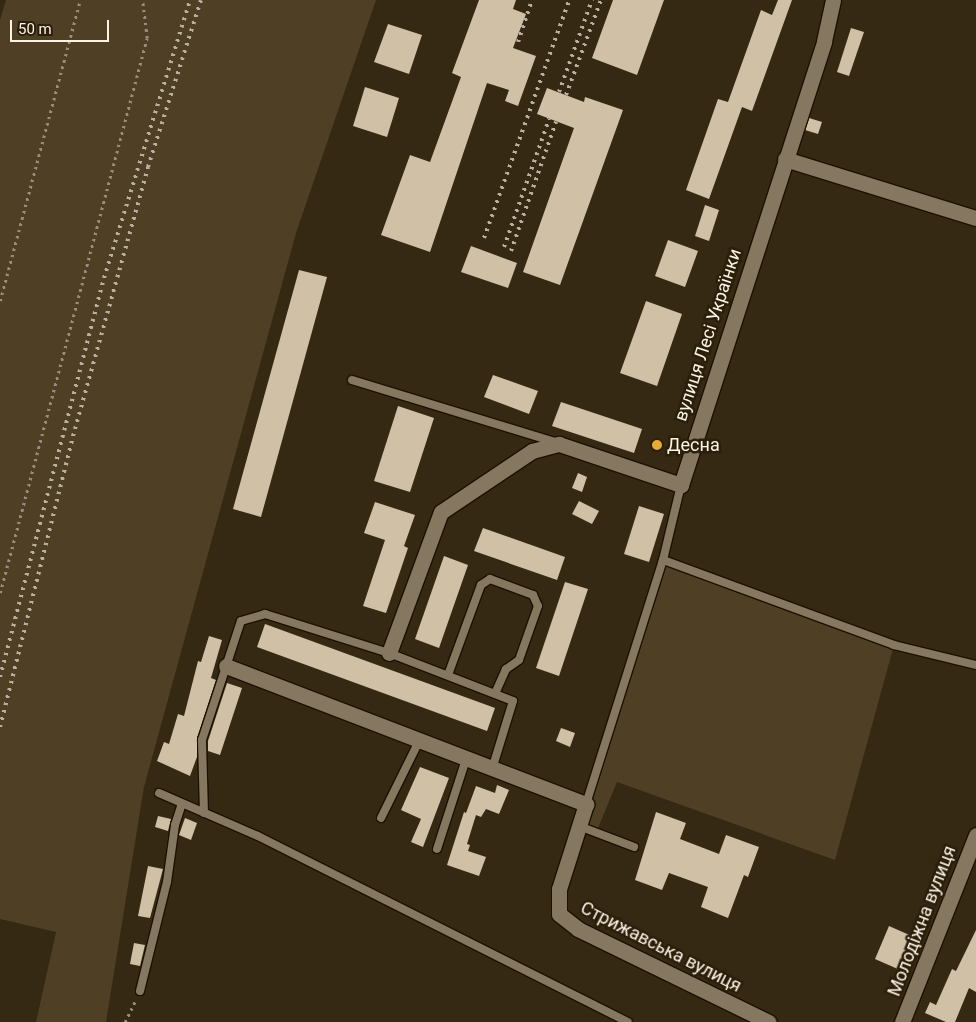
<!DOCTYPE html>
<meta charset="utf-8">
<style>
body{margin:0}
#map{position:relative;width:976px;height:1022px;overflow:hidden;background:#352914;font-family:Roboto,sans-serif}
div>[style]{position:absolute}
[style*='--x']{left:calc(var(--x)*1px);top:calc(var(--y)*1px);width:calc(var(--w)*1px);rotate:calc(var(--a)*1deg)}
.green>*{inset:0;background:#4e3f25}
.building>*{inset:0;background:#cfc0a6}
.path>*{height:2.5px;margin-top:-1.25px;transform-origin:0;background:repeating-linear-gradient(90deg,#988e7d 0 2.5px,transparent 0 6.5px)}
.roads{filter:drop-shadow(1px 0 #1c1100) drop-shadow(-1px 0 #1c1100) drop-shadow(0 1px #1c1100) drop-shadow(0 -1px #1c1100)}
.lane>*{height:8px;margin:-4px;padding:0 4px;transform-origin:4px;border-radius:4px;background:#857760}
.street>*{height:15px;margin:-7.5px;padding:0 7.5px;transform-origin:7.5px;border-radius:7.5px;background:#857760}
.rail>*{height:4px;margin-top:-2px;transform-origin:0;background:repeating-linear-gradient(90deg,#b9b0a0 0 2.5px,transparent 0 7.5px)}
.dots>*{width:14px;height:14px;translate:-50% -50%;box-sizing:border-box;border:2px solid #2b1f0a;border-radius:50%}
span{translate:-50% -50%;white-space:nowrap;text-align:center;line-height:1.15;-webkit-text-stroke:5px #2b1f0a;paint-order:stroke}
.street-label{font-size:18px;color:#fbf3e6}
.poi-label{font-size:18px;color:#fbf3e6}
.left{translate:0 -50%;text-align:left}
.scale{position:absolute;left:10px;top:20px;width:99px;height:22px;box-sizing:border-box;border:2px solid #fbf3e6;border-top:0;padding-left:6px;font-size:15px;line-height:18px;white-space:nowrap;color:#fbf3e6;-webkit-text-stroke:4px #2b1f0a;paint-order:stroke}
</style>
<div id="map">
<div class="green">
<i style="clip-path:polygon(6px 0,376px 0,296px 233px,144px 787px,106px 1022px,36px 1022px,56px 932px,0 919px,0 20px)"></i>
<i style="clip-path:polygon(663px 560px,894px 645px,835px 860px,617px 782px,596px 833px,579px 826px)"></i>
</div>
<div class="building">
<i style="clip-path:polygon(479px 0,516px 0,513px 9px,526px 14px,513px 48px,536px 56px,518px 106px,505px 101px,509px 90px,487px 83px,430px 252px,381px 235px,410px 155px,430px 162px,461px 77px,452px 73px)"></i>
<i style="clip-path:polygon(613px 0,664px 0,637px 75px,592px 58px)"></i>
<i style="clip-path:polygon(778px 0,792px 0,752px 111px,742px 107px,709px 199px,686px 190px,718px 99px,728px 102px,761px 10px,772px 15px)"></i>
<i style="clip-path:polygon(388px 24px,422px 35px,409px 74px,374px 62px)"></i>
<i style="clip-path:polygon(851px 28px,864px 32px,849px 76px,837px 72px)"></i>
<i style="clip-path:polygon(365px 87px,399px 98px,387px 137px,353px 126px)"></i>
<i style="clip-path:polygon(547px 88px,584px 102px,585px 97px,623px 110px,560px 285px,523px 272px,574px 128px,537px 114px)"></i>
<i style="clip-path:polygon(809px 118px,822px 122px,818px 134px,805px 130px)"></i>
<i style="clip-path:polygon(705px 205px,719px 210px,709px 241px,695px 236px)"></i>
<i style="clip-path:polygon(668px 240px,698px 251px,685px 287px,655px 276px)"></i>
<i style="clip-path:polygon(471px 246px,517px 263px,508px 288px,461px 272px)"></i>
<i style="clip-path:polygon(299px 270px,327px 277px,261px 517px,233px 509px)"></i>
<i style="clip-path:polygon(646px 301px,682px 314px,657px 386px,620px 373px)"></i>
<i style="clip-path:polygon(493px 375px,538px 391px,529px 414px,484px 397px)"></i>
<i style="clip-path:polygon(561px 402px,642px 429px,634px 453px,552px 426px)"></i>
<i style="clip-path:polygon(398px 406px,434px 418px,410px 492px,374px 481px)"></i>
<i style="clip-path:polygon(578px 473px,587px 477px,582px 492px,572px 488px)"></i>
<i style="clip-path:polygon(579px 501px,599px 511px,592px 524px,572px 514px)"></i>
<i style="clip-path:polygon(375px 502px,415px 515px,404px 546px,408px 548px,386px 613px,363px 606px,385px 540px,364px 533px)"></i>
<i style="clip-path:polygon(639px 506px,664px 514px,649px 562px,624px 554px)"></i>
<i style="clip-path:polygon(483px 528px,565px 557px,557px 580px,474px 551px)"></i>
<i style="clip-path:polygon(444px 556px,468px 565px,439px 648px,415px 639px)"></i>
<i style="clip-path:polygon(565px 582px,588px 589px,559px 676px,536px 668px)"></i>
<i style="clip-path:polygon(265px 624px,495px 708px,487px 731px,257px 647px)"></i>
<i style="clip-path:polygon(209px 636px,222px 640px,211px 678px,216px 680px,197px 738px,197px 757px,190px 776px,157px 761px,164px 742px,169px 744px,178px 714px,184px 716px,198px 661px,201px 662px)"></i>
<i style="clip-path:polygon(227px 683px,242px 688px,220px 755px,208px 751px,208px 741px)"></i>
<i style="clip-path:polygon(561px 728px,575px 733px,570px 747px,556px 741px)"></i>
<i style="clip-path:polygon(420px 767px,449px 778px,423px 847px,411px 842px,421px 819px,401px 810px)"></i>
<i style="clip-path:polygon(497px 785px,509px 790px,499px 814px,486px 809px,481px 817px,476px 815px,467px 844px,470px 845px,468px 851px,486px 857px,479px 876px,447px 865px,464px 812px,466px 813px,476px 786px,495px 793px)"></i>
<i style="clip-path:polygon(656px 812px,686px 823px,680px 839px,719px 854px,726px 835px,759px 847px,748px 877px,744px 875px,728px 918px,701px 907px,708px 887px,669px 873px,662px 890px,635px 880px)"></i>
<i style="clip-path:polygon(158px 816px,171px 819px,168px 831px,155px 827px)"></i>
<i style="clip-path:polygon(185px 818px,197px 823px,191px 840px,179px 835px)"></i>
<i style="clip-path:polygon(148px 866px,163px 869px,150px 918px,138px 916px)"></i>
<i style="clip-path:polygon(889px 926px,914px 937px,900px 970px,875px 959px)"></i>
<i style="clip-path:polygon(976px 930px,976px 992px,969px 988px,955px 1022px,946px 1022px,925px 1013px,930px 1002px,936px 1005px,952px 969px,956px 971px)"></i>
<i style="clip-path:polygon(134px 943px,145px 945px,140px 966px,130px 964px)"></i>
</div>
<div class="path">
<i style="--x:0;--y:301;--w:311;--a:-75.1"></i>
<i style="--x:0;--y:593;--w:574;--a:-75.17"></i>
<i style="--x:147;--y:38;--w:38;--a:-97"></i>
<i style="--x:125;--y:1022;--w:25;--a:-64"></i>
</div>
<div class="roads">
<div class="lane">
<i style="--x:352;--y:380;--w:212;--a:17"></i>
<i style="--x:663;--y:560;--w:246;--a:20.2"></i>
<i style="--x:894;--y:645;--w:84;--a:13.7"></i>
<i style="--x:448;--y:675;--w:96;--a:-69.9"></i>
<i style="--x:481;--y:585;--w:11;--a:-34"></i>
<i style="--x:490;--y:579;--w:46;--a:20.4"></i>
<i style="--x:533;--y:595;--w:12;--a:66"></i>
<i style="--x:538;--y:606;--w:57;--a:109.4"></i>
<i style="--x:519;--y:660;--w:16;--a:145"></i>
<i style="--x:506;--y:669;--w:27;--a:114"></i>
<i style="--x:159;--y:793;--w:108;--a:23.5"></i>
<i style="--x:258;--y:836;--w:414;--a:26.7"></i>
<i style="--x:586;--y:804;--w:256;--a:-72.5"></i>
<i style="--x:663;--y:560;--w:77;--a:-76.5"></i>
<i style="--x:204;--y:813;--w:73;--a:-91.6"></i>
<i style="--x:202;--y:740;--w:125;--a:-71.9"></i>
<i style="--x:241;--y:621;--w:25;--a:-16"></i>
<i style="--x:265;--y:614;--w:130;--a:17.5"></i>
<i style="--x:389;--y:653;--w:133;--a:21.2"></i>
<i style="--x:513;--y:701;--w:68;--a:107.1"></i>
<i style="--x:381;--y:818;--w:88;--a:-63.7"></i>
<i style="--x:579;--y:826;--w:59;--a:20.9"></i>
<i style="--x:437;--y:849;--w:98;--a:-72.1"></i>
<i style="--x:140;--y:991;--w:112;--a:-76.1"></i>
<i style="--x:167;--y:882;--w:58;--a:-82"></i>
<i style="--x:175;--y:825;--w:22;--a:-72"></i>
</div>
<div class="street">
<i style="--x:785;--y:159;--w:200;--a:17.2"></i>
<i style="--x:389;--y:653;--w:150;--a:-69.8"></i>
<i style="--x:441;--y:512;--w:110;--a:-33.8"></i>
<i style="--x:532;--y:451;--w:28;--a:-15"></i>
<i style="--x:559;--y:444;--w:129;--a:18.6"></i>
<i style="--x:681;--y:485;--w:466;--a:-72.1"></i>
<i style="--x:824;--y:41;--w:42;--a:-77.6"></i>
<i style="--x:226;--y:666;--w:386;--a:21"></i>
<i style="--x:586;--y:804;--w:89;--a:107.6"></i>
<i style="--x:559;--y:889;--w:25;--a:90"></i>
<i style="--x:559;--y:914;--w:24;--a:38"></i>
<i style="--x:578;--y:929;--w:212;--a:26"></i>
<i style="--x:902;--y:1022;--w:201;--a:-68.4"></i>
</div>
</div>
<div class="rail">
<i style="--x:518;--y:42;--w:44;--a:-71.6"></i>
<i style="--x:559;--y:92;--w:98;--a:-70.3"></i>
<i style="--x:566;--y:95;--w:101;--a:-69.8"></i>
<i style="--x:484;--y:238;--w:253;--a:-70.3"></i>
<i style="--x:504;--y:247;--w:136;--a:-70.6"></i>
<i style="--x:511;--y:251;--w:137;--a:-70.8"></i>
<i style="--x:0;--y:677;--w:412;--a:-75.4"></i>
<i style="--x:104;--y:278;--w:291;--a:-72.8"></i>
<i style="--x:0;--y:727;--w:307;--a:-75.9"></i>
<i style="--x:75;--y:429;--w:272;--a:-74.4"></i>
<i style="--x:148;--y:167;--w:175;--a:-72.4"></i>
</div>
<div class="dots">
<i style="left:657px;top:445px;background:#e7ac36"></i>
</div>
<div class="street-label">
<span style="left:708px;top:335px;rotate:-72deg">вулиця Лесі Українки</span>
<span style="left:922px;top:921px;rotate:-69deg">Молодіжна вулиця</span>
<span style="left:661px;top:947px;rotate:27deg">Стрижавська вулиця</span>
</div>
<div class="poi-label">
<span class="left" style="left:667px;top:445px">Десна</span>
</div>
<div class="scale">50 m</div>
</div>
